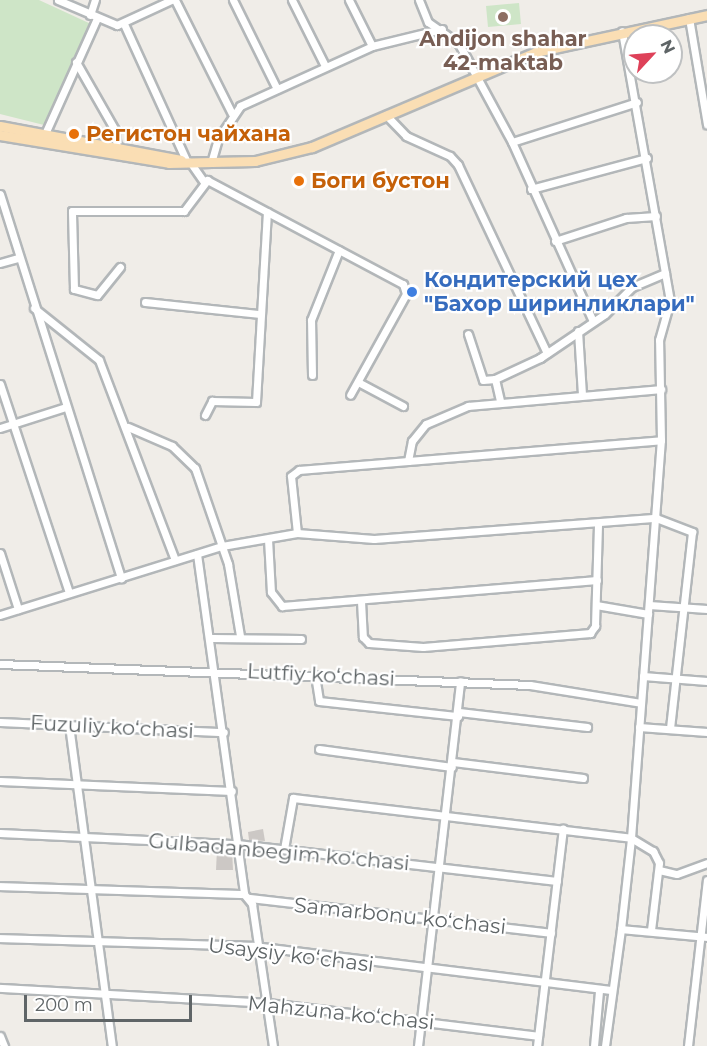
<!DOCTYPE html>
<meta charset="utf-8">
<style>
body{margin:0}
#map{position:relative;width:707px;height:1046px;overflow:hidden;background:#f0ede8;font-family:Montserrat,sans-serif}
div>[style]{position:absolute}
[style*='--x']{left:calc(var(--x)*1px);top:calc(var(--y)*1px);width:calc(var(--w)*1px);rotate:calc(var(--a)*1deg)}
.green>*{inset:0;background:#cee5c7}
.building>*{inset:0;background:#ccc8c5}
.roads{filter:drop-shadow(2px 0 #b3b7b9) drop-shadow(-2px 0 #b3b7b9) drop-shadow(0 2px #b3b7b9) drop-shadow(0 -2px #b3b7b9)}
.minor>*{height:7px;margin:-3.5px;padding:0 3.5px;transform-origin:3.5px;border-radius:3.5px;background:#fff}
.major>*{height:9px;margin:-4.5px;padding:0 4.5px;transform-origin:4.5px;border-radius:4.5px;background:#fadeb4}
.dots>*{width:16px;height:16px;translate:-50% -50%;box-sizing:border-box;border:3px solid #fff;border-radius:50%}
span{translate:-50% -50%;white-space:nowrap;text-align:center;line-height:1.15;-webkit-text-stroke:4.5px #fff;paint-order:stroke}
.education-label{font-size:21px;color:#785e54;font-weight:700}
.food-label{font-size:21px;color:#c56008;font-weight:700}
.left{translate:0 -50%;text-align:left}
.shop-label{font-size:21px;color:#366cbe;font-weight:700}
.street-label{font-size:21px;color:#5f6567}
.north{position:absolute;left:623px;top:24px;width:60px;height:60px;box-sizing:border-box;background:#fff;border:2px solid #bfc1c2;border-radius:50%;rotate:64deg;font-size:16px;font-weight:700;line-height:24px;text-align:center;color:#5f6567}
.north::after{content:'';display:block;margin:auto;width:21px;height:27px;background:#de4159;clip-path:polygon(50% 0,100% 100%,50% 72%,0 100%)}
.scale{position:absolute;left:24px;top:995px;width:168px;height:27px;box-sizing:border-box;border:3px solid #5f6567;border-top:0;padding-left:8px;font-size:18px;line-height:21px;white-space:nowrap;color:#5f6567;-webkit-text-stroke:4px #fff;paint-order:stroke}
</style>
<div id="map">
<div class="green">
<i style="clip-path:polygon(0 0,39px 0,91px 24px,44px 125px,0 114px)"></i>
<i style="clip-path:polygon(519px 3px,521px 24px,488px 27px,486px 6px)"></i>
</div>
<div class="building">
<i style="clip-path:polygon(263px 829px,265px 841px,249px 840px,248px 832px)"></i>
<i style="clip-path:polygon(217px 849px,232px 849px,233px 870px,216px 870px)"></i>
</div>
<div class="roads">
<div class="minor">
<i style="--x:58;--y:0;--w:64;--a:23"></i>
<i style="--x:117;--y:25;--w:60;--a:-24.8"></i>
<i style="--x:175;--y:0;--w:127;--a:63.4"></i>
<i style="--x:233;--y:0;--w:99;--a:63.7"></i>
<i style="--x:292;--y:0;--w:74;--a:63.4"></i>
<i style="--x:349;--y:0;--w:51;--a:63.4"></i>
<i style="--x:419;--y:0;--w:24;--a:68"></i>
<i style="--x:428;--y:22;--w:38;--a:35"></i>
<i style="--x:459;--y:44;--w:111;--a:61.6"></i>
<i style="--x:512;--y:142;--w:196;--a:65.7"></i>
<i style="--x:90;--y:15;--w:16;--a:-72"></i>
<i style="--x:689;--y:18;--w:108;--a:80.4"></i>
<i style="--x:124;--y:24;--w:152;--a:65.5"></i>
<i style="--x:76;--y:62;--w:78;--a:60.2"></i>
<i style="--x:115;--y:130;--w:18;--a:84"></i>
<i style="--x:386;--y:115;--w:29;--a:46"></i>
<i style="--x:406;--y:136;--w:48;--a:24.4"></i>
<i style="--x:450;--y:156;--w:12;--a:48"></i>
<i style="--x:458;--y:165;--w:208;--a:64.7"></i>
<i style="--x:44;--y:136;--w:129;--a:-65.8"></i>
<i style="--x:512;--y:142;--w:131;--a:-17.7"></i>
<i style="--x:190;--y:162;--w:24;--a:55"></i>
<i style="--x:211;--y:163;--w:25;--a:-74"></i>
<i style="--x:218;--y:139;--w:40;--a:-56"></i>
<i style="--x:240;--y:106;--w:145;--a:-24.4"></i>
<i style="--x:372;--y:46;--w:72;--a:-13.7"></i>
<i style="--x:531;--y:189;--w:120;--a:-15"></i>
<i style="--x:0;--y:194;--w:403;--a:72.5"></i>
<i style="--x:555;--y:241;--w:75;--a:-17.9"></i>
<i style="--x:626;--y:218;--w:30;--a:-4"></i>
<i style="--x:0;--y:263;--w:19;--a:-16"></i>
<i style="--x:120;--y:267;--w:36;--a:129"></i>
<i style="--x:97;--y:295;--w:24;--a:-165"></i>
<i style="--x:74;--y:289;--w:78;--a:-91.5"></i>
<i style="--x:72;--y:211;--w:112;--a:0"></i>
<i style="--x:184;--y:211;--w:39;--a:-53"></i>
<i style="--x:207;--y:180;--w:222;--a:28"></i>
<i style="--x:403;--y:284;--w:10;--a:73"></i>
<i style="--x:406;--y:294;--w:115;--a:119"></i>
<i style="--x:145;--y:302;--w:116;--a:6"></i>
<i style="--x:34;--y:308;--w:83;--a:38.7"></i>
<i style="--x:99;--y:360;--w:214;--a:69.2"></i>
<i style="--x:578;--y:331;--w:64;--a:86.4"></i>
<i style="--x:468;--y:334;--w:48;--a:71.9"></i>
<i style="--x:483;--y:380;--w:12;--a:-5"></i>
<i style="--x:495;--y:379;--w:50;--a:-25"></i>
<i style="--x:540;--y:358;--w:78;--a:-34.1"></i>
<i style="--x:605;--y:314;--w:38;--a:-45"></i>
<i style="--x:632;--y:287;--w:36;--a:-23"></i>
<i style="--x:312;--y:375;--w:55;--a:-91"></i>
<i style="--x:311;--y:320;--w:75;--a:-68.2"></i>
<i style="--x:495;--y:379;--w:23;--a:77"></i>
<i style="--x:358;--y:382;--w:51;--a:28.1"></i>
<i style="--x:0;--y:384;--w:220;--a:71.7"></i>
<i style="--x:205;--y:415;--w:16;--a:-63"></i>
<i style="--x:212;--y:401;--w:44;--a:1.3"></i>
<i style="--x:256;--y:402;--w:190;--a:-86.7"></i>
<i style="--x:128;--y:427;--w:48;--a:23.4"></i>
<i style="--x:172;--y:446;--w:32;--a:44"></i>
<i style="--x:195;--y:468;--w:102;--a:71"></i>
<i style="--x:228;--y:564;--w:73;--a:80.5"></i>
<i style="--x:0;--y:428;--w:69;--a:-17.7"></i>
<i style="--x:408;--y:461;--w:20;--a:-79"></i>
<i style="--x:412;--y:441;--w:22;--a:-51"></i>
<i style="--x:426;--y:424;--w:46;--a:-23.2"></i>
<i style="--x:468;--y:406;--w:194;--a:-5"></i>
<i style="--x:297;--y:533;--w:57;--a:-96"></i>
<i style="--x:291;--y:476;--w:10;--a:-37"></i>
<i style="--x:299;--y:470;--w:363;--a:-4.7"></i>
<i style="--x:268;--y:539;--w:53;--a:86.8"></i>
<i style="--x:271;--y:592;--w:18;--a:52"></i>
<i style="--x:282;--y:606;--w:316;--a:-4.7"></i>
<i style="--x:0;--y:553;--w:59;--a:72.2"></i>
<i style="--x:197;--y:554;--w:343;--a:82.1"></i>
<i style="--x:244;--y:894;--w:13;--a:51"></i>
<i style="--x:252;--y:904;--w:144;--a:81.6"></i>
<i style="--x:361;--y:601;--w:36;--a:87"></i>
<i style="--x:363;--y:637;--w:8;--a:45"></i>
<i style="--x:369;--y:643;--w:54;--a:4.2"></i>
<i style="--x:423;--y:647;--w:168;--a:-4.8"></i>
<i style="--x:590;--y:633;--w:9;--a:-54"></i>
<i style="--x:595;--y:626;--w:103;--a:-88.3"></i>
<i style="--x:596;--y:605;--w:53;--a:9.8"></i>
<i style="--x:649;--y:605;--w:58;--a:3.9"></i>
<i style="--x:0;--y:615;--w:232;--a:-17.3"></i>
<i style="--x:222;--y:546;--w:76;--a:-9.8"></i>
<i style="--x:297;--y:533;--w:77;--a:4.5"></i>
<i style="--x:374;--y:539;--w:283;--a:-4.3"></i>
<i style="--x:656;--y:518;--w:39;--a:21"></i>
<i style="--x:692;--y:532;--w:198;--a:96.4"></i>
<i style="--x:212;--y:638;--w:89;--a:0.6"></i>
<i style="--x:0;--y:664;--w:530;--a:2.27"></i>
<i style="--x:530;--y:685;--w:112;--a:9.2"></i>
<i style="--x:315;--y:675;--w:26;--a:81"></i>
<i style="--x:319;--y:701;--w:140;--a:6.2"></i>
<i style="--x:643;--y:676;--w:64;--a:4.5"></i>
<i style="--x:459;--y:712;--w:129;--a:6.7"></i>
<i style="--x:0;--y:722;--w:224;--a:2.6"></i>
<i style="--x:69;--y:725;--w:324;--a:82.4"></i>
<i style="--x:639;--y:727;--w:68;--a:4.2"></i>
<i style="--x:319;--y:749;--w:134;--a:7.7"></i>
<i style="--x:453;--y:762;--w:131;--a:7"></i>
<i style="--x:0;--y:781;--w:232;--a:2.5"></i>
<i style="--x:0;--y:833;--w:237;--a:2.7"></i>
<i style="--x:237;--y:844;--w:322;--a:6.6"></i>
<i style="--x:631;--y:838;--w:26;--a:31"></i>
<i style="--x:653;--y:851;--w:13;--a:63"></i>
<i style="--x:659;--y:863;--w:67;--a:96.8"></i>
<i style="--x:284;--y:849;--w:52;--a:-80"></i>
<i style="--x:293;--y:798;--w:340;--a:6.7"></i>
<i style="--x:631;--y:838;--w:399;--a:-85.7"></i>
<i style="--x:661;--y:440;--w:100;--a:-91.1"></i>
<i style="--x:659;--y:340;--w:41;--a:-74.2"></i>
<i style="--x:670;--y:301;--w:274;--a:-100.1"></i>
<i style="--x:659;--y:870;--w:18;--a:13"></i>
<i style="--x:677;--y:874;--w:32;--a:-20"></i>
<i style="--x:0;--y:886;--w:244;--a:1.9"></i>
<i style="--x:249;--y:898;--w:304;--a:6.6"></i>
<i style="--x:621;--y:929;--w:92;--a:-83.7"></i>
<i style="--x:0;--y:938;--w:253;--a:1.8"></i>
<i style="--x:253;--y:946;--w:359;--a:7"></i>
<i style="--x:0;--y:988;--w:267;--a:3.2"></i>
<i style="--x:267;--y:1003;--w:273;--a:6.9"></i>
<i style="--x:0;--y:1036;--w:11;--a:68"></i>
<i style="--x:418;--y:1046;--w:367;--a:-83.4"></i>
<i style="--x:537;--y:1046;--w:219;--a:-83.2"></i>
<i style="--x:594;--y:1046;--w:55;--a:-84.8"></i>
<i style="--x:605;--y:1046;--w:118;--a:-82.2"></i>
<i style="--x:621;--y:929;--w:86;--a:5.3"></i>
<i style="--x:688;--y:1046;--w:167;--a:-83.5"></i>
</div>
<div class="major">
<i style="--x:0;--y:126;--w:184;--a:10.6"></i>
<i style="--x:0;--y:135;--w:171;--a:9.4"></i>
<i style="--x:169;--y:163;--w:86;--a:-1.3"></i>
<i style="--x:255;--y:161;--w:59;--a:-13.8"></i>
<i style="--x:312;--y:147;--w:243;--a:-23"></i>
<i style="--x:536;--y:52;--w:175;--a:-12.2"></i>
</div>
</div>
<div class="dots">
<i style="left:503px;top:17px;background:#8d6e63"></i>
<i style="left:74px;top:134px;background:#e8710a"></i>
<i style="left:299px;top:181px;background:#e8710a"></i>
<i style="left:412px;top:292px;background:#3f7fe0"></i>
</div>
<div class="education-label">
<span style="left:503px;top:51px">Andijon shahar<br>42-maktab</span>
</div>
<div class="food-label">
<span class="left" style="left:86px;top:134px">Регистон чайхана</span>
<span class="left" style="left:311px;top:181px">Боги бустон</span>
</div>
<div class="shop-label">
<span class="left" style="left:424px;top:292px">Кондитерский цех<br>"Бахор ширинликлари"</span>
</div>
<div class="street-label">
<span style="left:321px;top:675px;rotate:3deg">Lutfiy koʻchasi</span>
<span style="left:112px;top:727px;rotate:3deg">Fuzuliy koʻchasi</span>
<span style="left:279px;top:852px;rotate:5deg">Gulbadanbegim koʻchasi</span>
<span style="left:400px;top:916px;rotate:6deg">Samarbonu koʻchasi</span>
<span style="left:291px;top:955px;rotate:7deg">Usaysiy koʻchasi</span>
<span style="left:341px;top:1013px;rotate:6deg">Mahzuna koʻchasi</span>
</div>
<div class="north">N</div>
<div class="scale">200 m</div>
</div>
